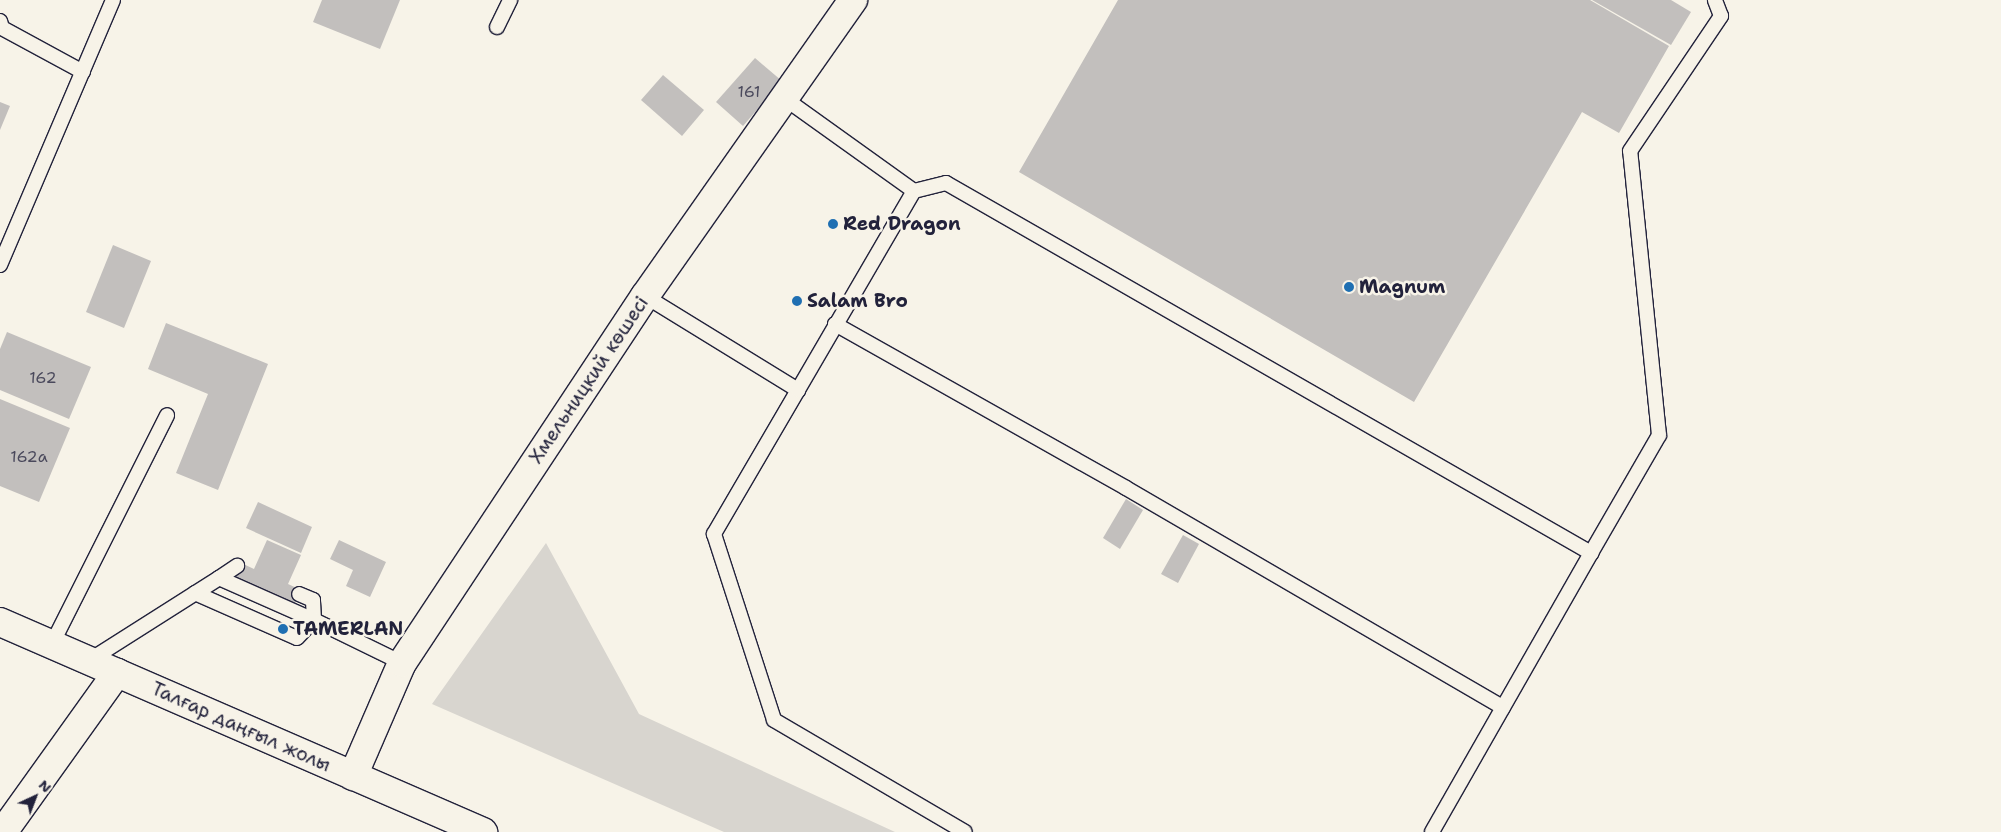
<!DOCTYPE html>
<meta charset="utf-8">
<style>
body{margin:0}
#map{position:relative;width:2001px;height:832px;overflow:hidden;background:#f7f3e8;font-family:"Shantell Sans",sans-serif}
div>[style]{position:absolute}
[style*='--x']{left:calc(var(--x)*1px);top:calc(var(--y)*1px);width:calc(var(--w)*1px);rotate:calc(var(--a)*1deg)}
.green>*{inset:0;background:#d8d5cf}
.building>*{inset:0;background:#c2bfbd}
.roads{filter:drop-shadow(1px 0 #22223b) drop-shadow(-1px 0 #22223b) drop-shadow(0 1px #22223b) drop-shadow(0 -1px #22223b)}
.lane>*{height:14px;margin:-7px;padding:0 7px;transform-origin:7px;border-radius:7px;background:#f7f3e8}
.secondary>*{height:28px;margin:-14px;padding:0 14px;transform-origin:14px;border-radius:14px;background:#f7f3e8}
.primary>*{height:28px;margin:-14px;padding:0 14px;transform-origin:14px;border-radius:14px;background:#f7f3e8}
.dots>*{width:14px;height:14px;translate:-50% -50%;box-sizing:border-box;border:2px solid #f7f3e8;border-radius:50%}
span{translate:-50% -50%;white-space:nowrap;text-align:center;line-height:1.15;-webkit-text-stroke:5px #f7f3e8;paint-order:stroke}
.number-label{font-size:16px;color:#4a495c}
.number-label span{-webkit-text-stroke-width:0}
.poi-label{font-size:19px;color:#22223b;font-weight:700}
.left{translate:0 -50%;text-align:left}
.street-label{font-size:19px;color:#22223b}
.north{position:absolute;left:10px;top:772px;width:50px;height:50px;-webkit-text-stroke:4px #f7f3e8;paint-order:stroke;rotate:43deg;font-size:14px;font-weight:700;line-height:20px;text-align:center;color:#22223b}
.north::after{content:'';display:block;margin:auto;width:18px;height:22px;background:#22223b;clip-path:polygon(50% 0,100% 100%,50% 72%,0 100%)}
</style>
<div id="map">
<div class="green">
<i style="clip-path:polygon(546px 543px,639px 714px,895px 832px,724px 832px,432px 704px)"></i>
</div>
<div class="building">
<i style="clip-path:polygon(322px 0,400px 0,380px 49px,313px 22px)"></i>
<i style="clip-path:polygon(1118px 0,1590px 0,1669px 46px,1619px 133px,1582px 112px,1414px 402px,1019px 172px)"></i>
<i style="clip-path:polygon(1592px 0,1671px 0,1691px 12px,1671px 45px)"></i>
<i style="clip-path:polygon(755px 58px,782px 81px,743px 126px,716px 102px)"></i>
<i style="clip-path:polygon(663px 75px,704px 110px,682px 136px,641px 100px)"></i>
<i style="clip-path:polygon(0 102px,10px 106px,0 130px)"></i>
<i style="clip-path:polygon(113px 245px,151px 261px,124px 328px,86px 312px)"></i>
<i style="clip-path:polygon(166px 323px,268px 364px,218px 490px,176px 473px,208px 394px,148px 369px)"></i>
<i style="clip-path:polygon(7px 332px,91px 367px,69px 419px,0 390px,0 349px)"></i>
<i style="clip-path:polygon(0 399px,70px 428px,39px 502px,0 486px)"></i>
<i style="clip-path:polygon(1126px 499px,1143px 510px,1120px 549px,1103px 538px)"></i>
<i style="clip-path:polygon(258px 502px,312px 527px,301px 553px,246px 528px)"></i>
<i style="clip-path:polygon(1183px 535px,1199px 544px,1178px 583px,1161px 574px)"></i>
<i style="clip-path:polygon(267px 540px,301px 555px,288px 584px,301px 590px,294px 606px,231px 578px,239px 562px,254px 569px)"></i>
<i style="clip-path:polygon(339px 540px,386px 562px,370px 597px,346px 586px,353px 570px,330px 559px)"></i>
</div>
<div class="roads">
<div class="lane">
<i style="--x:0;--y:21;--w:7;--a:74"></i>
<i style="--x:2;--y:28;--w:92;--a:28.5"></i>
<i style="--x:497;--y:27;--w:30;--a:-64"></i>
<i style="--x:784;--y:98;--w:160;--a:35.6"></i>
<i style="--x:914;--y:191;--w:33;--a:-14"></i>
<i style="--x:946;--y:183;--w:744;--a:29.84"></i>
<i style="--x:1591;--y:553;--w:321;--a:119.7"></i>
<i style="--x:0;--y:265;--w:288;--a:-66.9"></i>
<i style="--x:645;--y:296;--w:180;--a:31.6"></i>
<i style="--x:798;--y:390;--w:167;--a:120.3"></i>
<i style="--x:714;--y:534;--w:195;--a:72.1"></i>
<i style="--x:774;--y:720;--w:221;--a:30.4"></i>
<i style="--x:835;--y:324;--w:334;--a:29.4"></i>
<i style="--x:1126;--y:488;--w:436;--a:30.2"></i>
<i style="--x:798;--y:390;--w:230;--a:-59.8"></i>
<i style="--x:1591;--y:553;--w:136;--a:-60"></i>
<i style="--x:1659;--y:435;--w:285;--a:-95.8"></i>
<i style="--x:1630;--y:151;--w:163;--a:-56"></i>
<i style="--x:1721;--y:16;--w:17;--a:-111"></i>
<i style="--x:219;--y:578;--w:22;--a:-34"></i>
<i style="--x:195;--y:593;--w:111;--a:23.8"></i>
<i style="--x:297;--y:638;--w:25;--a:-47"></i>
<i style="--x:314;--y:620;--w:20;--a:-93"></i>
<i style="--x:313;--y:600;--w:15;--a:-157"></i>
<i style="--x:52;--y:644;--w:256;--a:-63.3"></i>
<i style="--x:90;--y:660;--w:153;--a:-32.4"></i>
<i style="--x:219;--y:578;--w:104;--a:23.9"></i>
<i style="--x:314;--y:620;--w:98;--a:26"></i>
</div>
<div class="secondary">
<i style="--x:353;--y:776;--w:123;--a:-66.6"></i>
<i style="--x:402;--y:663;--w:440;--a:-56.5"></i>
<i style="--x:645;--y:296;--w:362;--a:-54.9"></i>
<i style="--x:3;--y:832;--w:196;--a:-54.4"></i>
</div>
<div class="primary">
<i style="--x:0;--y:622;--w:527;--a:23.5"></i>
</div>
</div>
<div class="dots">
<i style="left:833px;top:224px;background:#1f6fb2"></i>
<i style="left:1349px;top:287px;background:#1f6fb2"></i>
<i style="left:797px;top:301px;background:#1f6fb2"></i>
<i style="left:283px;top:629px;background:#1f6fb2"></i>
</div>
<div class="number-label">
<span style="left:749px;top:92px">161</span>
<span style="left:43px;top:378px">162</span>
<span style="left:29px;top:457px">162а</span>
</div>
<div class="poi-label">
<span class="left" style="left:843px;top:224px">Red Dragon</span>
<span class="left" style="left:1359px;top:287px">Magnum</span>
<span class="left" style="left:807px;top:301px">Salam Bro</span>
<span class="left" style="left:293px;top:629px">TAMERLAN</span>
</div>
<div class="street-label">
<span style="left:589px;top:380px;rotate:-56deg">Хмельницкий көшесі</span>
<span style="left:241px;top:727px;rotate:24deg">Талғар даңғыл жолы</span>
</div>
<div class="north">N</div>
</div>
